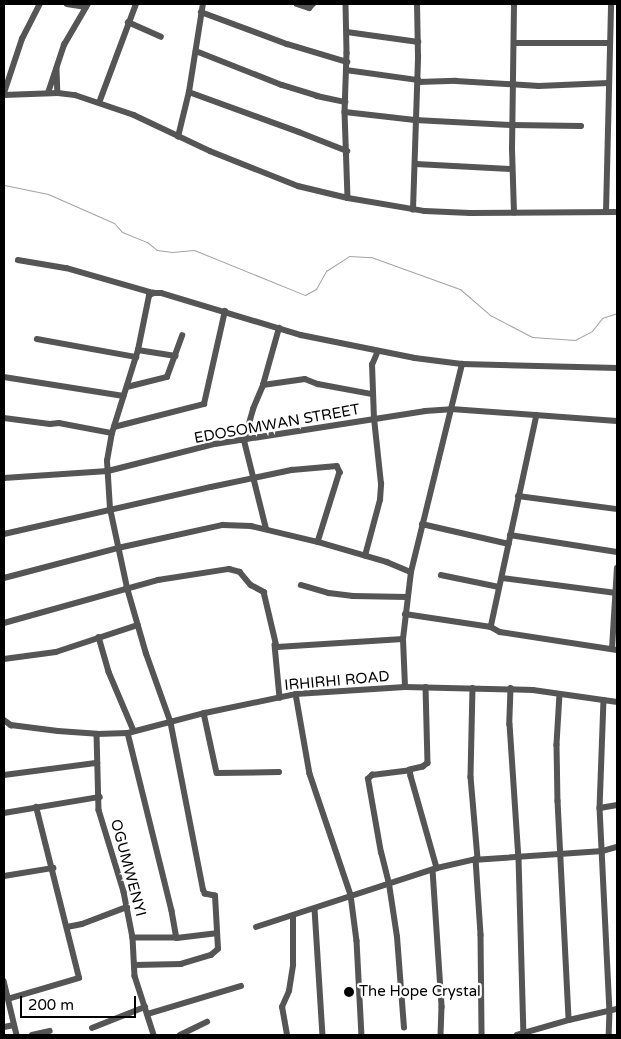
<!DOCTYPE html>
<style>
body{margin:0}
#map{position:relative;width:621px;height:1039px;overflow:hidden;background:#fff;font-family:"Varela Round",sans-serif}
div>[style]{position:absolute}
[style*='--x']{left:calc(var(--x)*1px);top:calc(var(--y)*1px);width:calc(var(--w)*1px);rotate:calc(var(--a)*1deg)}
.stream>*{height:1px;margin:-0.5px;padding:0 0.5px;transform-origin:0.5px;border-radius:0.5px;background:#a3a3a3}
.minor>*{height:5.5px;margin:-2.75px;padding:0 2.75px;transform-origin:2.75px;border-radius:2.75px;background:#555}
.dots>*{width:14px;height:14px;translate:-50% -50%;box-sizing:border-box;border:2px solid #fff;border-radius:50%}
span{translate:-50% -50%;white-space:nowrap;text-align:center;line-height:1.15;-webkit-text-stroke:4.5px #fff;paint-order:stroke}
.street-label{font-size:15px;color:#000}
.poi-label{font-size:15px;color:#000}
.left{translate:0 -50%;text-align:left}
.frame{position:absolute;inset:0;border:5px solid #000;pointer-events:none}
.scale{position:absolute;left:20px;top:996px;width:116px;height:22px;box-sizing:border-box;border:2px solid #000;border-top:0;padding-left:6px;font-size:15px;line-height:18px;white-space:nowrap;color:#000;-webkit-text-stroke:4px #fff;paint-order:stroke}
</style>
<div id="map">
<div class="stream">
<i style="--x:4;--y:185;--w:45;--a:11.6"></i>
<i style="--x:48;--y:194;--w:72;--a:23.7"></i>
<i style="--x:114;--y:223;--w:12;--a:48"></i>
<i style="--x:122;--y:232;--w:27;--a:22"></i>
<i style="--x:147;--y:242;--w:13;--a:39"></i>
<i style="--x:157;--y:250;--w:15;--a:8"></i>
<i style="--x:172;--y:252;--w:22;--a:-5"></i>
<i style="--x:194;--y:250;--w:120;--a:22.1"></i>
<i style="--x:305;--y:295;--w:13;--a:-29"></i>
<i style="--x:316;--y:289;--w:21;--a:-61"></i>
<i style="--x:326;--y:271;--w:27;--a:-33"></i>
<i style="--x:349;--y:256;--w:22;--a:3"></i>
<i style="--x:371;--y:257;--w:95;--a:19.8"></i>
<i style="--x:460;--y:289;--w:40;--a:41"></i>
<i style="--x:490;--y:315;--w:47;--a:27.6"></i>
<i style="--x:532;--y:337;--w:43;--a:4"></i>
<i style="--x:575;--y:340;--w:19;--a:-28"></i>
<i style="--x:592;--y:331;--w:16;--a:-52"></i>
<i style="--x:602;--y:318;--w:16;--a:-18"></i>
</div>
<div class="minor">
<i style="--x:67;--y:4;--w:19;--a:9"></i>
<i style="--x:297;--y:4;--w:13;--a:18"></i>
<i style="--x:309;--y:8;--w:6;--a:-45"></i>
<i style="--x:346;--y:4;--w:49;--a:88.8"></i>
<i style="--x:347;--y:53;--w:59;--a:91.9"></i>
<i style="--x:345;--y:112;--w:86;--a:88"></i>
<i style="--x:201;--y:12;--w:92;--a:20.4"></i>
<i style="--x:287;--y:44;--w:63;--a:16.7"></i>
<i style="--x:128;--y:22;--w:36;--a:24"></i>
<i style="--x:347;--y:32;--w:72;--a:8"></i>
<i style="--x:514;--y:43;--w:95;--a:0"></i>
<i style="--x:196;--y:51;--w:92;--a:21.6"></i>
<i style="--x:282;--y:85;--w:37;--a:17"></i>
<i style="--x:317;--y:96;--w:29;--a:12"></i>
<i style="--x:57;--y:69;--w:24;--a:88"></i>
<i style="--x:346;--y:70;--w:73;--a:7.9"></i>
<i style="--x:418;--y:82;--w:38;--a:-2"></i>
<i style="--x:456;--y:81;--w:83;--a:3.4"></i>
<i style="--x:539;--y:86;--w:69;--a:-2.5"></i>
<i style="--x:189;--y:92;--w:117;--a:20"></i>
<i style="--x:299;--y:132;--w:52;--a:21.6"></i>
<i style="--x:4;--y:93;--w:57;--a:-71.6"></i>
<i style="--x:22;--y:39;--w:39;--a:-63"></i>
<i style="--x:48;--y:93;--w:51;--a:-71.6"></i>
<i style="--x:64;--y:45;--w:48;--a:-59.7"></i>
<i style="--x:4;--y:95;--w:54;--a:-2.1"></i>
<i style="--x:58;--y:93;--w:17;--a:7"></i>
<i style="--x:75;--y:95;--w:62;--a:18.7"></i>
<i style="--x:134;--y:115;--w:84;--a:25.3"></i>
<i style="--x:210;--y:151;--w:95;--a:21.7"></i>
<i style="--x:298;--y:186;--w:51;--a:13.5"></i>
<i style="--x:348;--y:198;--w:78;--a:9.6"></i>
<i style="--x:425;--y:211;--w:45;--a:2.5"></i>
<i style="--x:470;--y:213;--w:147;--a:-0.4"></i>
<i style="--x:99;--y:103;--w:106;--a:-69.5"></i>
<i style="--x:345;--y:112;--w:70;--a:6.5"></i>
<i style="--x:415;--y:120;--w:97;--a:3"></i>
<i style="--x:512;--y:125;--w:69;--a:0.8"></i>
<i style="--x:178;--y:137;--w:46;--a:-76.3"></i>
<i style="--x:189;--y:92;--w:89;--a:-81"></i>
<i style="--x:416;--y:164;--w:96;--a:3"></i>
<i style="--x:413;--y:210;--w:154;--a:-88.1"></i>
<i style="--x:418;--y:56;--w:52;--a:-91.1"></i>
<i style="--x:606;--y:212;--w:208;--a:-88.6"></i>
<i style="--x:514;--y:213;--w:64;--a:-91.8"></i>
<i style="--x:512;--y:149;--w:145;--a:-89.2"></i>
<i style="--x:18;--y:260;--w:49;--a:9.5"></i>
<i style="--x:66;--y:268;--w:91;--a:16"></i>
<i style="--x:37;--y:339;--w:101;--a:10.3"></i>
<i style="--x:138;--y:350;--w:38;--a:9"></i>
<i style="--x:4;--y:377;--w:121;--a:9"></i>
<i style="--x:263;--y:385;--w:42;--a:-8.1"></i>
<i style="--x:305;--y:379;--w:14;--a:21"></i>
<i style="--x:318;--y:384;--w:55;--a:10.5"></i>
<i style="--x:127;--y:387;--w:41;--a:-14"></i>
<i style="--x:167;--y:377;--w:44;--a:-69.9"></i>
<i style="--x:537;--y:415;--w:217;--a:102.2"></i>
<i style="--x:491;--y:627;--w:10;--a:29"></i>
<i style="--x:500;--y:632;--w:118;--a:8.7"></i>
<i style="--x:4;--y:418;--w:46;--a:7.4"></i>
<i style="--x:50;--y:424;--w:9;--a:-6"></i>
<i style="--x:59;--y:423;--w:54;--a:10.7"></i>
<i style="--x:374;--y:419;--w:54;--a:-92.1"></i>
<i style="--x:372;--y:365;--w:15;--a:-67"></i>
<i style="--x:114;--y:427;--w:93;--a:-14.3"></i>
<i style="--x:204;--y:404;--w:95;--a:-77.3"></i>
<i style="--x:4;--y:478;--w:104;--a:-3.9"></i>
<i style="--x:108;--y:471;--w:110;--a:-14.2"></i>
<i style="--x:215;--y:444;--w:213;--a:-8.9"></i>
<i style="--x:425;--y:411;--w:26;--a:-4"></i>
<i style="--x:451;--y:409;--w:166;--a:4.1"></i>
<i style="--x:518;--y:496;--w:100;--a:7.5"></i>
<i style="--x:422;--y:524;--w:89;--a:12.9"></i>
<i style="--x:266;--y:529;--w:91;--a:-104"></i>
<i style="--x:244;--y:441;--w:33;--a:-74"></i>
<i style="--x:253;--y:409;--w:26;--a:-67"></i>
<i style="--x:263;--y:385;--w:59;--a:-74.3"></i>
<i style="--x:4;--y:534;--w:212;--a:-12.8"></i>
<i style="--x:211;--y:487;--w:83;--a:-11.9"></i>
<i style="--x:292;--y:470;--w:45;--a:-5.1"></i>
<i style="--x:337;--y:466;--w:7;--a:63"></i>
<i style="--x:340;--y:472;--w:73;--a:107.4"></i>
<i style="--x:510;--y:535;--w:108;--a:9"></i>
<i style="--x:365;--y:556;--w:58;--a:-75"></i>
<i style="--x:380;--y:500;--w:16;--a:-86"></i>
<i style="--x:381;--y:484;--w:65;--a:-96.1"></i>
<i style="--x:441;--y:575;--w:59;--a:11.7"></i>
<i style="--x:4;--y:578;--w:118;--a:-14.7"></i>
<i style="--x:118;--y:548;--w:107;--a:-12.4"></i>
<i style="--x:223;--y:525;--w:28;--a:2"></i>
<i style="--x:251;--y:526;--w:69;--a:13.4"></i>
<i style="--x:318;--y:542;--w:72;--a:16.2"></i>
<i style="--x:387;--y:562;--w:26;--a:23"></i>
<i style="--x:502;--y:578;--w:115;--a:7.5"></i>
<i style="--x:301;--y:585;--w:29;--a:16"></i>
<i style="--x:329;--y:593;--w:24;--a:7"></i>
<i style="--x:353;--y:596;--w:54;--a:1.1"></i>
<i style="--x:405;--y:614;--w:87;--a:8.6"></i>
<i style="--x:4;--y:623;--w:160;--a:-15.6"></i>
<i style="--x:158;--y:580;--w:72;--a:-8.8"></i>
<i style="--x:229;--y:569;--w:11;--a:15"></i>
<i style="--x:240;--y:572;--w:17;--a:50"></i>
<i style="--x:251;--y:585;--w:15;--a:28"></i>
<i style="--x:264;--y:592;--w:57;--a:76.7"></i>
<i style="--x:277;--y:647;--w:126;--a:-3.6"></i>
<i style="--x:99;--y:637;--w:36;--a:74"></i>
<i style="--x:109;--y:672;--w:64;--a:67"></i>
<i style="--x:275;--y:645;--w:53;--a:84.6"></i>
<i style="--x:612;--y:649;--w:81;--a:-86.5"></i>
<i style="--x:4;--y:659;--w:52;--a:-7.7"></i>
<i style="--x:56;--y:652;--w:86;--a:-18.2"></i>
<i style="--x:405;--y:687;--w:48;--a:-92.4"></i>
<i style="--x:403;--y:639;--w:67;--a:-83.2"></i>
<i style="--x:411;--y:572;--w:214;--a:-76.2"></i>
<i style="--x:426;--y:687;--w:76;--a:88.5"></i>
<i style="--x:428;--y:763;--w:6;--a:141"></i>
<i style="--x:423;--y:767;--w:13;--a:167"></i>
<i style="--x:410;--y:770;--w:6;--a:81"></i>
<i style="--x:411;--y:776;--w:96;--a:74.2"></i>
<i style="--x:473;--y:688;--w:89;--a:91.3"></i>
<i style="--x:471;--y:777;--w:82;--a:85.1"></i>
<i style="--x:511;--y:688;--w:36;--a:92"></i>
<i style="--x:510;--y:724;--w:134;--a:86.2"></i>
<i style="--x:519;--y:858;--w:175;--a:88.4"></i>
<i style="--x:296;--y:694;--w:81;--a:80.1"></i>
<i style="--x:310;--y:774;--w:128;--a:71.3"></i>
<i style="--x:351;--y:895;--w:46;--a:82.6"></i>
<i style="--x:357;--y:941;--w:94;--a:87"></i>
<i style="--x:560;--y:694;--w:51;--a:93.4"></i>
<i style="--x:557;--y:745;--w:56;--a:89"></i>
<i style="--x:558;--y:801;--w:219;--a:87.1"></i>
<i style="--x:604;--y:700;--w:108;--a:92.1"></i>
<i style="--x:600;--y:808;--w:203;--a:87.2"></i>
<i style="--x:610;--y:1011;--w:24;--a:92"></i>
<i style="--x:204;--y:713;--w:61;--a:77.8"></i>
<i style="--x:217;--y:773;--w:62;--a:-0.9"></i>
<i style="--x:4;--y:720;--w:9;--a:36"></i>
<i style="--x:11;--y:725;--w:47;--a:7.3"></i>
<i style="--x:58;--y:731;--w:39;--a:4"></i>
<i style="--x:97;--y:734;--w:31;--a:-2"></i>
<i style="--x:128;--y:733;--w:80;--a:-14.6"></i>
<i style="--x:205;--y:713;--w:93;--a:-11.8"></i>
<i style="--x:296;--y:694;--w:109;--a:-3.7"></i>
<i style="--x:405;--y:687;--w:128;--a:1.3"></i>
<i style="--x:533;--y:690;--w:85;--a:8.1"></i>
<i style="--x:128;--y:733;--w:183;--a:76.1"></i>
<i style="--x:172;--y:911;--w:27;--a:80"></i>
<i style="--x:177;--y:938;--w:44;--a:180"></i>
<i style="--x:97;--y:734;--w:76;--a:88.5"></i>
<i style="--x:99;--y:810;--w:86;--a:73"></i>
<i style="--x:124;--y:892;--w:47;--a:78.9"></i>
<i style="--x:133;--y:938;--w:38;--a:87"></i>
<i style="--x:135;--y:976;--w:62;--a:72.1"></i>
<i style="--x:4;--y:775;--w:94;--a:-7.4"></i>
<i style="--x:600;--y:808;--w:17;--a:-10"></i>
<i style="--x:4;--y:813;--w:97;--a:-9.5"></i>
<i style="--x:476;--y:859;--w:76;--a:86.2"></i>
<i style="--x:481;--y:935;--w:100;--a:89.4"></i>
<i style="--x:433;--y:870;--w:137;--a:86.2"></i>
<i style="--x:442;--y:1007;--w:28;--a:92"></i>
<i style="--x:4;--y:876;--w:50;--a:-9.3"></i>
<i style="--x:315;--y:909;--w:126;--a:86.4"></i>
<i style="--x:67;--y:927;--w:15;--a:-11"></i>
<i style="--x:82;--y:924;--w:48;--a:-20.7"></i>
<i style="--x:256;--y:927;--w:190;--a:-18.1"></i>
<i style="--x:437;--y:868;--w:37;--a:-13"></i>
<i style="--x:473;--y:860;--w:130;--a:-4"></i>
<i style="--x:603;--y:851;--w:15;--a:-16"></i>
<i style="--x:177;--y:938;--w:39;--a:-7"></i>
<i style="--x:135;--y:965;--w:46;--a:-1.2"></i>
<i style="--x:181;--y:964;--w:31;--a:-17"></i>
<i style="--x:211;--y:955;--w:9;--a:-41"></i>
<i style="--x:218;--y:949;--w:53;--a:-93.2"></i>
<i style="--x:215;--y:896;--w:10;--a:-169"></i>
<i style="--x:205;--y:894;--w:4;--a:-117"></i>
<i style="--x:203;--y:890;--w:172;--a:-101"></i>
<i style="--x:170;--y:721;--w:71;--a:-109.7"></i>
<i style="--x:146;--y:654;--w:69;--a:-106.1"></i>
<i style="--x:127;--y:588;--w:81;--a:-102.1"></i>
<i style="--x:110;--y:509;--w:48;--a:-93.6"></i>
<i style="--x:107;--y:461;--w:28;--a:-80"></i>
<i style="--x:112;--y:433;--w:87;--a:-72.6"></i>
<i style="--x:138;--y:350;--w:55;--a:-78.5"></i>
<i style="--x:149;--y:296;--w:5;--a:-37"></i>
<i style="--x:153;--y:293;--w:8;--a:0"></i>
<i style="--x:161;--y:293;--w:146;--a:16.7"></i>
<i style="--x:301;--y:335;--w:116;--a:11.4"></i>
<i style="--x:415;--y:358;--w:47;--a:7.3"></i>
<i style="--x:462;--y:364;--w:155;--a:1.5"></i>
<i style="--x:4;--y:981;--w:56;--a:76.5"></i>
<i style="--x:8;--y:999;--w:74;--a:-16.5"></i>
<i style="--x:79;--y:978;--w:176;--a:-104.1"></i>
<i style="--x:148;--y:1014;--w:97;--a:-16.8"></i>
<i style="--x:4;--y:1027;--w:10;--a:-11"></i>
<i style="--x:92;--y:1028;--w:57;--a:-21.6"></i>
<i style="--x:404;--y:1028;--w:91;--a:-94.4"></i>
<i style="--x:397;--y:937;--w:54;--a:-98.6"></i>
<i style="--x:389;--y:884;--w:32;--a:-104"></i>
<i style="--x:381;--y:853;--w:75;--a:-100"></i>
<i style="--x:368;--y:779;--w:6;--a:-45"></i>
<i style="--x:372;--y:775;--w:38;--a:-7"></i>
<i style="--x:32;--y:1035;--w:18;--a:-13"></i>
<i style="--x:180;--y:1035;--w:30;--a:-26"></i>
<i style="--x:287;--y:1035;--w:28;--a:-100"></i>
<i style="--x:282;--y:1007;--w:17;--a:-66"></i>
<i style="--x:289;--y:991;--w:26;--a:-81"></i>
<i style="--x:293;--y:965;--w:49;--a:-90"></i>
<i style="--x:517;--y:1035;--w:54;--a:-16.1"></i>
<i style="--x:569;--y:1020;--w:49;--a:-12.9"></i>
</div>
<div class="dots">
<i style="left:349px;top:992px;background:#000"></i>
</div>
<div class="street-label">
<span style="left:277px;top:424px;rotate:-10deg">EDOSOMWAN STREET</span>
<span style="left:337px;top:681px;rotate:-5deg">IRHIRHI ROAD</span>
<span style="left:128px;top:868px;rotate:75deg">OGUMWENYI</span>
</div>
<div class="poi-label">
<span class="left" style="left:359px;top:992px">The Hope Crystal</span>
</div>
<div class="frame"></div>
<div class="scale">200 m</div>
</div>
